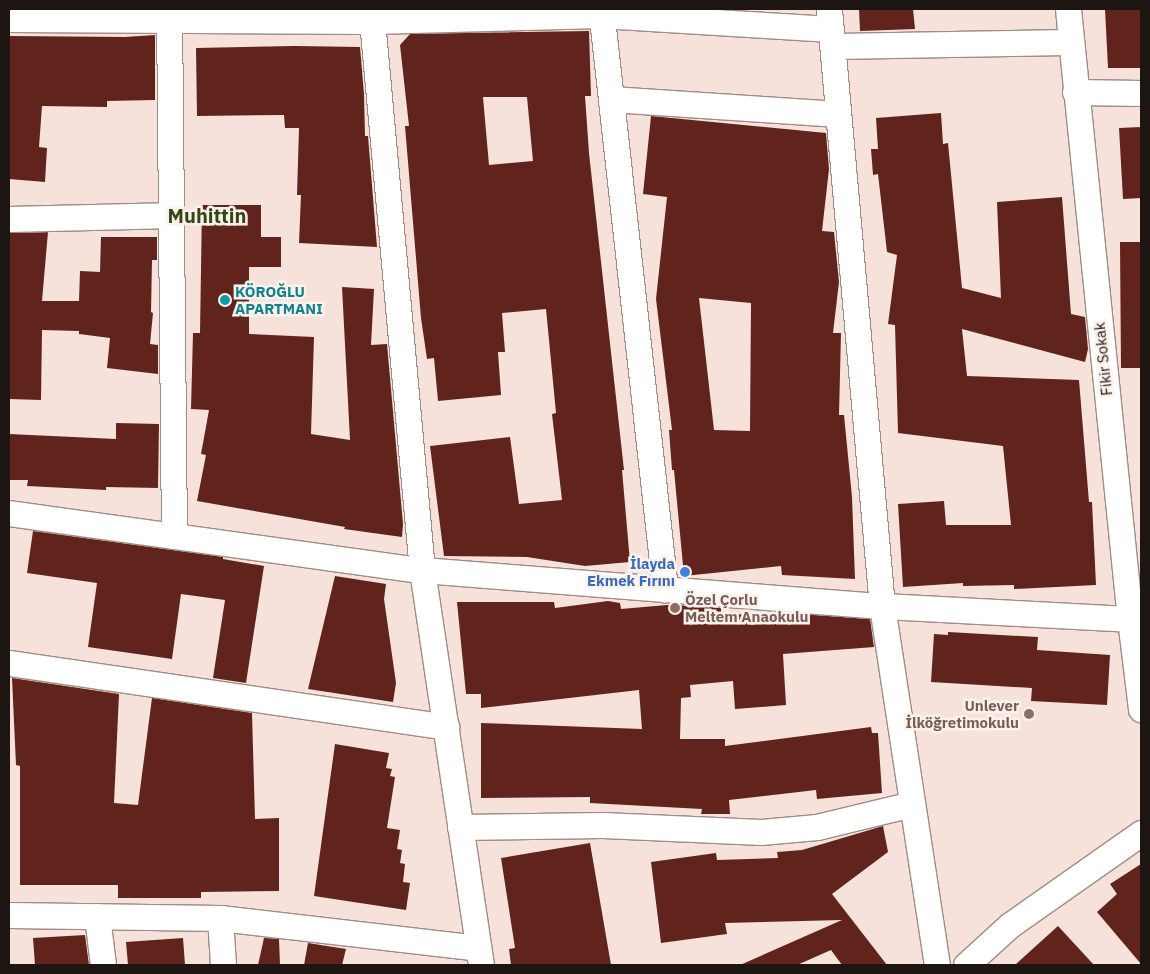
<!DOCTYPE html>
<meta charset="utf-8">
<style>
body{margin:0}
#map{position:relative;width:1150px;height:974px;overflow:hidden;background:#f6e2da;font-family:"IBM Plex Sans",sans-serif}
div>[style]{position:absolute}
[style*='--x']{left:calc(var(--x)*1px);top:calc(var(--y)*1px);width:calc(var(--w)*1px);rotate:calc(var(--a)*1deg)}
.building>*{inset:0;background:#60241c}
.roads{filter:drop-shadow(1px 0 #9f8c85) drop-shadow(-1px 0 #9f8c85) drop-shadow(0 1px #9f8c85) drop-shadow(0 -1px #9f8c85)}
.minor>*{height:25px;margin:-12.5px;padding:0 12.5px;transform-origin:12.5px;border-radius:12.5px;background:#fff}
.dots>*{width:14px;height:14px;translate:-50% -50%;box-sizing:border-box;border:2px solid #fdf1ec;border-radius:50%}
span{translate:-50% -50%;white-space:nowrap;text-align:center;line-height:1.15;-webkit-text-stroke:5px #fdf1ec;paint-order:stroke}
.culture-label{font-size:15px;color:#0d838f;font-weight:700}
.left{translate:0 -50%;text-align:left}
.street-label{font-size:15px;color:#1c1512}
.shop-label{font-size:15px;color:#366cbe;font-weight:700}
.right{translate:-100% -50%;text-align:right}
.education-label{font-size:15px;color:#785e54;font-weight:700}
.district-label{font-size:20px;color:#344814;font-weight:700}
.frame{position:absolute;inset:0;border:10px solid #1c1512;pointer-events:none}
</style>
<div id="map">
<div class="building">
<i style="clip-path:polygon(859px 9px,913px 9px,915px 29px,860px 31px)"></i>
<i style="clip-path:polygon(1105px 9px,1141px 9px,1141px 68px,1108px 68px)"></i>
<i style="clip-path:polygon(evenodd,589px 31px,591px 96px,585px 96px,589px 153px,624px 470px,622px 470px,630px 562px,585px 566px,527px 557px,444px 556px,430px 446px,510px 437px,519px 504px,562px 500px,552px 414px,556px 413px,546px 309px,502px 313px,505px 352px,498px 352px,501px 395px,438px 401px,434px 358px,427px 359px,421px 318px,405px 126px,409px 126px,400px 45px,410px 34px,589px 31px,483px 97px,527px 97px,533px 161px,489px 165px,483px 97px)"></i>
<i style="clip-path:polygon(155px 35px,155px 100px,107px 101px,107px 107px,42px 106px,39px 147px,47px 148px,45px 182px,9px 179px,9px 36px,125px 37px)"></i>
<i style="clip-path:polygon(295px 46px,360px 47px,364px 94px,365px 136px,368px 136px,377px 247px,299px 243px,301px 195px,297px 195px,299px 128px,285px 128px,284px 115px,197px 116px,196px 48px)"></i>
<i style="clip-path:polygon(941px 113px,943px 144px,948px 143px,962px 288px,1001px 298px,997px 202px,1062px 197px,1071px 314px,1085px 317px,1088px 349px,1085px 362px,962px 329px,967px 376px,1079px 380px,1089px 502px,1092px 502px,1096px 585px,1014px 589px,1014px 585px,963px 586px,963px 583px,903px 587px,898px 504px,944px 501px,946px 525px,1011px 525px,1003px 446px,898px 433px,895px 325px,888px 324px,897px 255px,887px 252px,878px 174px,873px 175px,871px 149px,878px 149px,876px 118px)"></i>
<i style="clip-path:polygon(evenodd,651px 116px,826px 133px,829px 169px,822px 231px,834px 232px,839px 282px,833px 333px,841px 333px,839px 415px,844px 415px,852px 497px,855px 579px,782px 575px,781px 566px,684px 576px,674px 470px,672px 470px,669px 430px,672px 430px,656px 299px,667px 197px,643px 194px,651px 116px,699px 298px,751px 303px,750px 431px,714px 430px,699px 298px)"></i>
<i style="clip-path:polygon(1141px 127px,1141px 198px,1123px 199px,1119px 128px)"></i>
<i style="clip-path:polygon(202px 205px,261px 205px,261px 237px,281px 237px,281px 267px,249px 267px,249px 334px,314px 337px,311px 434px,350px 440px,342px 287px,374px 289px,371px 345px,387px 344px,403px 524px,402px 537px,344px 529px,345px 527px,197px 501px,206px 455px,201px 454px,209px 410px,191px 409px,193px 333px,200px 333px)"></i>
<i style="clip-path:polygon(48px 232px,42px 301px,79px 301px,80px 271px,100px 272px,101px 237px,157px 237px,157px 260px,152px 260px,151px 312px,153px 313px,150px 344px,158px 345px,158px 374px,107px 368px,110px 338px,79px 334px,79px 331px,42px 330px,41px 400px,9px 399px,9px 233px)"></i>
<i style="clip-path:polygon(1120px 242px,1141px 242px,1141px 368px,1121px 368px)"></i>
<i style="clip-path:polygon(116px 423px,159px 424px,158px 488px,106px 487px,106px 490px,27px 486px,28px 480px,9px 480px,9px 434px,116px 439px)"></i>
<i style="clip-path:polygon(33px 531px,223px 557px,223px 559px,264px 566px,246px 683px,213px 678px,225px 600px,181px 594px,172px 659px,88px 647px,97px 583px,27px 573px)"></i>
<i style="clip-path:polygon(335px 576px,386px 584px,384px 599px,396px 683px,393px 702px,308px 689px)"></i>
<i style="clip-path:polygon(608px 601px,620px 603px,621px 609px,667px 605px,695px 606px,721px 608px,721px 615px,784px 613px,870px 619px,874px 647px,783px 654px,786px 705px,735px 709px,733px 681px,690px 685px,691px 697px,681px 698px,680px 739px,725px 739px,725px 746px,871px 727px,872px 733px,878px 733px,882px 793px,817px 799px,816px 790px,729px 800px,730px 814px,701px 814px,702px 809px,590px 803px,590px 797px,481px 798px,481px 723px,642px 729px,639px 690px,481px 708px,481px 694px,466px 694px,457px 602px,554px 602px,555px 608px)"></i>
<i style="clip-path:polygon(948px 632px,1038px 637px,1037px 650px,1110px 655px,1107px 705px,1031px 701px,1032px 688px,931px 682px,934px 634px,948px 635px)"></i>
<i style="clip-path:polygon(12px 678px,119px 694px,114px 803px,138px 805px,152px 698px,252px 713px,255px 819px,279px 818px,279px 891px,201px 892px,201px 898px,118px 898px,118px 885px,20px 885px,20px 766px,16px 765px)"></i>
<i style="clip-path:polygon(335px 744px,389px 753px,386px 768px,392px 769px,390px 776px,395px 777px,387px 828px,400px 830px,397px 849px,402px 850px,400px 863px,405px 864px,403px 882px,410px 883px,406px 910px,314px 896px)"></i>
<i style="clip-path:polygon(883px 826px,888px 852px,832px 894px,887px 965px,842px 965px,831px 950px,797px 965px,740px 965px,842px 920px,725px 923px,727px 934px,661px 943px,651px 862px,716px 853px,717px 860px,778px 858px,777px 852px,802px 850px)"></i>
<i style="clip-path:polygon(590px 843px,611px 965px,511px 965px,509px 949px,515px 948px,501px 858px)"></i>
<i style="clip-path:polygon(1141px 864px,1141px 964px,1097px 912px,1117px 894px,1110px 884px)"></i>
<i style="clip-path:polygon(1058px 926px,1094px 965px,1015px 965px,1037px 945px)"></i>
<i style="clip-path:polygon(85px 935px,89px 965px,35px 965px,33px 938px)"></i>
<i style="clip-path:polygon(183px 938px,185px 965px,128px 965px,126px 942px)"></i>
<i style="clip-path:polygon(264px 938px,279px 939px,280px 965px,258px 965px)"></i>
<i style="clip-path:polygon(308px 943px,346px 949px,342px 965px,304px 965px)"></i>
</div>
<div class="roads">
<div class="minor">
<i style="--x:169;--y:9;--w:527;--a:89.46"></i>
<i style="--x:371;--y:9;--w:563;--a:84.81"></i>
<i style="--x:422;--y:570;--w:399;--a:81.5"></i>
<i style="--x:601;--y:9;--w:584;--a:83.7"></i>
<i style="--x:829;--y:9;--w:599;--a:84.93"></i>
<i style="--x:882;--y:606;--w:363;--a:81.3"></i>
<i style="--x:1068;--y:9;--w:613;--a:84.2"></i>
<i style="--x:1130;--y:619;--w:91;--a:83"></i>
<i style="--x:9;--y:19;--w:363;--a:0.3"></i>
<i style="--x:372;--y:21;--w:229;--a:-1.5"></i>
<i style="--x:601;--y:15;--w:230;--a:3.5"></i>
<i style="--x:833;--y:46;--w:237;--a:-1"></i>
<i style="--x:1075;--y:92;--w:66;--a:0.9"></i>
<i style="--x:612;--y:99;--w:226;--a:3.8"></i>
<i style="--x:9;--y:219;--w:163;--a:-1.4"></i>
<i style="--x:9;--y:513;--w:417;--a:7.9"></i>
<i style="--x:422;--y:570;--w:461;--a:4.5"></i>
<i style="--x:882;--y:606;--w:248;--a:3"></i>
<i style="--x:9;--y:663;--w:442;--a:8.3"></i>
<i style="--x:460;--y:827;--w:143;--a:-0.8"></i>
<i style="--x:603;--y:825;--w:158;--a:2.5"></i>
<i style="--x:761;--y:832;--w:56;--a:-5.1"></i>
<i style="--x:817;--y:827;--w:98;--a:-13.6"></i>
<i style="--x:9;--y:915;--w:211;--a:0.8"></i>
<i style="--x:220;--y:918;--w:260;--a:6.6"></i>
<i style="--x:97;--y:916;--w:49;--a:83"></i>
<i style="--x:220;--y:918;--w:47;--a:86.3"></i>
<i style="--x:966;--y:965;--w:59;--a:-42.3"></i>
<i style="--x:1010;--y:925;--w:160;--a:-35.1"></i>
</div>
</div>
<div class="dots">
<i style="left:225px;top:300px;background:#0f9aa8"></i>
<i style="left:685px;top:572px;background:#3f7fe0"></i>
<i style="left:675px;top:608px;background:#8d6e63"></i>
<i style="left:1029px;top:714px;background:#8d6e63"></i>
</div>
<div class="culture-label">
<span class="left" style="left:235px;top:300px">KÖROĞLU<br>APARTMANI</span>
</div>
<div class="street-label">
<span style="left:1103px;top:359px;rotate:-96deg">Fikir Sokak</span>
</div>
<div class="shop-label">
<span class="right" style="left:675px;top:572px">İlayda<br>Ekmek Fırını</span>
</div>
<div class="education-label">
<span class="left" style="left:685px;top:608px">Özel Çorlu<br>Meltem Anaokulu</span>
<span class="right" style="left:1019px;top:714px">Unlever<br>İlköğretimokulu</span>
</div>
<div class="district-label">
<span style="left:207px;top:215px">Muhittin</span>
</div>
<div class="frame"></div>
</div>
